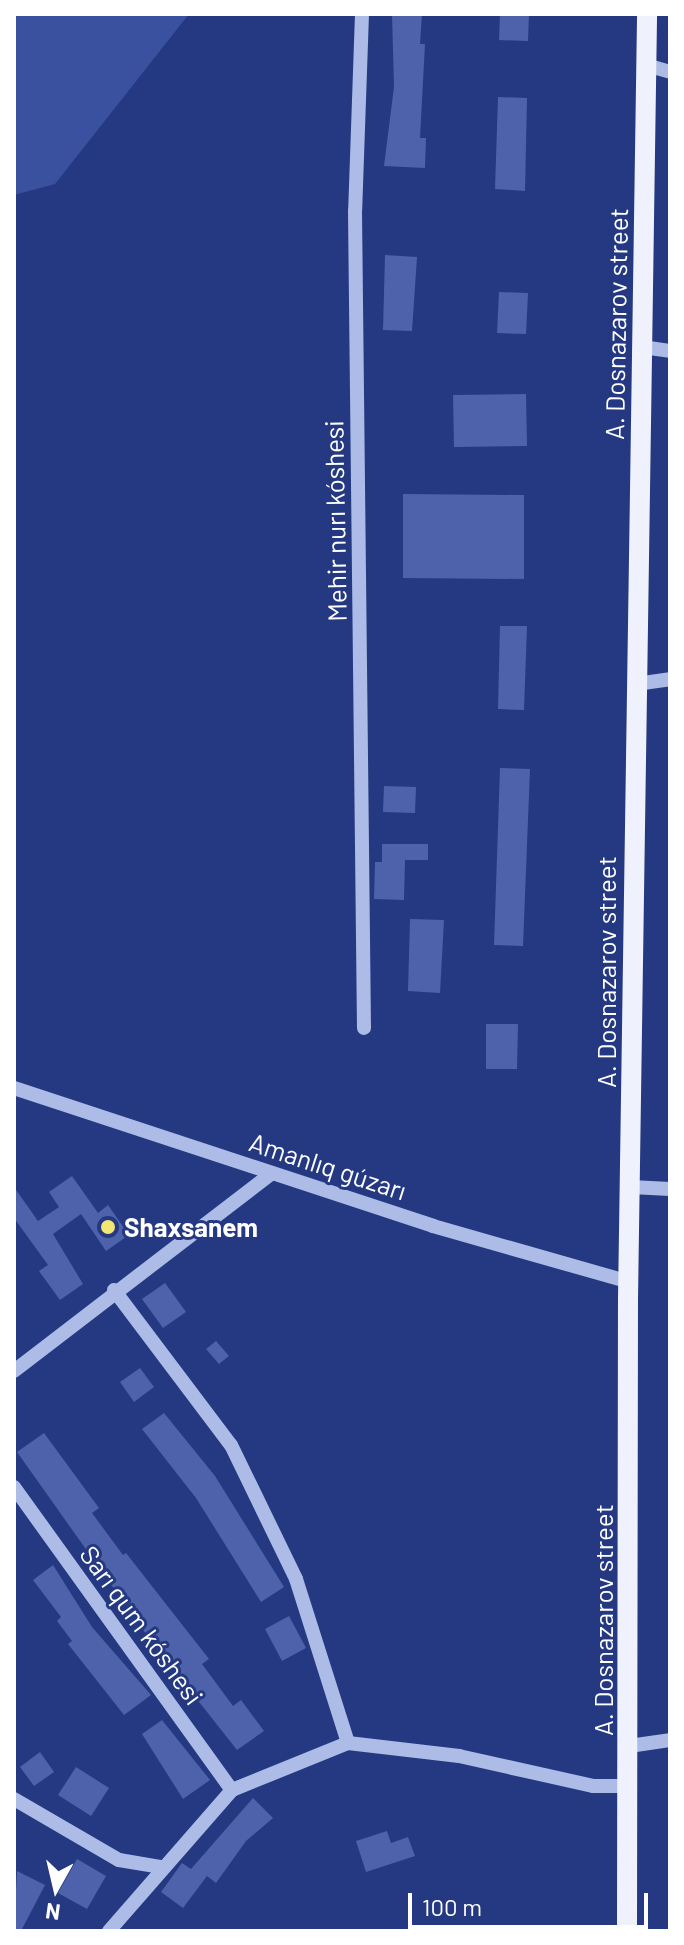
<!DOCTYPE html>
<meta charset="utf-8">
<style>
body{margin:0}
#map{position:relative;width:684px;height:1945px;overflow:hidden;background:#253982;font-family:Barlow,sans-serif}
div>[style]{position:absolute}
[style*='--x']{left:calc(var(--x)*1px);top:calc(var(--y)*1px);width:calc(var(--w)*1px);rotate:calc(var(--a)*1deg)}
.green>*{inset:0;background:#3a519f}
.building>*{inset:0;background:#4e62ab}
.minor>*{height:14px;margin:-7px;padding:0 7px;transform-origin:7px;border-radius:7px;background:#adbbe7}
.major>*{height:20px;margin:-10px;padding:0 10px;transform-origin:10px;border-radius:10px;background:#eff1fd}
.dots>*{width:22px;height:22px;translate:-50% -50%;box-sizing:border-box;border:4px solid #253982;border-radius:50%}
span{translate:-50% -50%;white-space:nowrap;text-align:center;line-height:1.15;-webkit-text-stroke:6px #253982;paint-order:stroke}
.street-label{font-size:26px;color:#fff}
.poi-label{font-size:26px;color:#fff;font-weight:700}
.left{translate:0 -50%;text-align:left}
.frame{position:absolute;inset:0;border:16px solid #fff;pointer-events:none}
.north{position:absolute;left:16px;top:1849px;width:80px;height:80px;-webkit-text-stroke:6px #253982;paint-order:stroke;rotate:188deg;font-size:22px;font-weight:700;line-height:32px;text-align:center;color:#fff}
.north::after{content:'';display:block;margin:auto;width:28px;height:36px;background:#fff;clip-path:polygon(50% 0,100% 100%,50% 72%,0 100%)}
.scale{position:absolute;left:408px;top:1893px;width:240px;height:36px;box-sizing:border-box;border:4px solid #fff;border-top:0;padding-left:10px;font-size:24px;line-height:28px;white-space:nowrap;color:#fff;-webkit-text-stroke:6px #253982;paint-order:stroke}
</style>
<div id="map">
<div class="green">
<i style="clip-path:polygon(14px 14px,189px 14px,55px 184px,14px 195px)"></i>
</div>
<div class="building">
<i style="clip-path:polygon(392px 14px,422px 14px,420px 44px,425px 44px,420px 138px,426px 138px,425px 168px,384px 166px,394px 87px)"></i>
<i style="clip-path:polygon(500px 14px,529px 14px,528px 41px,499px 40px)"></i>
<i style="clip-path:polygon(498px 97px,527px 98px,525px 191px,495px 189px)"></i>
<i style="clip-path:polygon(385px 255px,417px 257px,412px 331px,383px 330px)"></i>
<i style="clip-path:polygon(499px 292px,528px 293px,526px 334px,497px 333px)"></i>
<i style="clip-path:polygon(526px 394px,527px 446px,454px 447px,453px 395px)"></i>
<i style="clip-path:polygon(403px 494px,524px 495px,524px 579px,403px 578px)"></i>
<i style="clip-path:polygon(500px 626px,527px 626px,524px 710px,498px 709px)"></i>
<i style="clip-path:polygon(500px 768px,530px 769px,523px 946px,494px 945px)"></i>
<i style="clip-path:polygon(384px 786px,416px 787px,415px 813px,383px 812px)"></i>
<i style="clip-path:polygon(382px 844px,428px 844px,428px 860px,405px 860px,404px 900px,374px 899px,375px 862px,382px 862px)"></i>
<i style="clip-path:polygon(410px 919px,444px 920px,440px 993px,408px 991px)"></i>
<i style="clip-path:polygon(486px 1024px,518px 1024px,517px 1069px,486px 1069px)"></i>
<i style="clip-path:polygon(72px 1176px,98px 1213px,108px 1205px,129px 1235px,106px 1251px,81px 1214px,53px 1234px,83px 1284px,60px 1300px,39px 1271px,48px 1265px,14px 1218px,14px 1187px,38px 1221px,59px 1207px,49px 1192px)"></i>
<i style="clip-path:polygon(165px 1283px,186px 1312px,163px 1328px,142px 1299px)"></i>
<i style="clip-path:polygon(216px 1341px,229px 1356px,219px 1364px,206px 1349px)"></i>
<i style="clip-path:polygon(140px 1368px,154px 1387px,134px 1402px,120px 1382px)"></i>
<i style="clip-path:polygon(164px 1413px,215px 1476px,284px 1587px,261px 1602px,196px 1498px,142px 1429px)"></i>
<i style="clip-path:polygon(44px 1433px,99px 1508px,92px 1513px,123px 1555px,126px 1553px,209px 1659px,202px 1664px,233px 1706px,241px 1700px,264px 1731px,237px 1750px,151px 1641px,17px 1452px)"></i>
<i style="clip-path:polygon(53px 1565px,92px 1627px,151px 1695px,124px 1715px,68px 1644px,72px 1641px,57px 1621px,61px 1617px,33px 1580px)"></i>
<i style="clip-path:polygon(289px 1616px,306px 1648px,282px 1661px,265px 1629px)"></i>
<i style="clip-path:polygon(162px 1720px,210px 1780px,183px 1799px,142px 1734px)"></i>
<i style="clip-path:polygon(40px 1752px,54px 1772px,34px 1786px,20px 1767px)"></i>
<i style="clip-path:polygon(76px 1767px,109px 1788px,91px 1816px,58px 1795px)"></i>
<i style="clip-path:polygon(253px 1798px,273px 1818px,246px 1841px,216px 1883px,207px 1876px,183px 1908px,161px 1892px,182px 1863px,191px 1869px)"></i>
<i style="clip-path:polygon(387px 1831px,391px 1843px,408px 1837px,415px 1856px,366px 1872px,356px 1841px)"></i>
<i style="clip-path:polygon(77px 1859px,106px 1876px,87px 1909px,58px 1893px)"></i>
<i style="clip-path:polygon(17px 1871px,45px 1885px,21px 1931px,14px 1931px)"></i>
</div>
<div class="minor">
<i style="--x:362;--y:14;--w:197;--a:92"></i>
<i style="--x:355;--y:211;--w:817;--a:89.37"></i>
<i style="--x:646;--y:65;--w:25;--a:16"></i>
<i style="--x:642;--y:347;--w:28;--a:8"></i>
<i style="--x:636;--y:684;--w:34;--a:-8"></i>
<i style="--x:14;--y:1088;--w:441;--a:18.2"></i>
<i style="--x:433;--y:1226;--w:204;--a:15.9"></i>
<i style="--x:631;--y:1187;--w:39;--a:3"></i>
<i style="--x:114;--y:1290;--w:194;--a:53"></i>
<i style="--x:231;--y:1445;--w:149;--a:64.1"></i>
<i style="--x:296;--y:1579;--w:172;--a:72.4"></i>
<i style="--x:14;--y:1371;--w:325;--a:-37.5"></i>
<i style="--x:14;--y:1487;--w:373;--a:54.3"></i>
<i style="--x:629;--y:1746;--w:41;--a:-8.3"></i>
<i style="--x:14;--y:1799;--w:121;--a:30.2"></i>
<i style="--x:119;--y:1860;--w:43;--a:9.5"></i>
<i style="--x:109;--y:1931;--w:187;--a:-48.9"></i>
<i style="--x:232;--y:1790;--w:125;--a:-22.1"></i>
<i style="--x:348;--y:1743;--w:112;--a:6.7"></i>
<i style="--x:459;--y:1756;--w:137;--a:12.6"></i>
<i style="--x:593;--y:1786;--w:35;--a:0"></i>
</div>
<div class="major">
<i style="--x:627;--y:1931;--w:632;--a:-89.91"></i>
<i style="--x:628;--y:1299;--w:1285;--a:-89.15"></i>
</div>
<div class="dots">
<i style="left:108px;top:1227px;background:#f0e872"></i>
</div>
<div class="street-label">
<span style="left:616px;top:324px;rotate:-89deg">A. Dosnazarov street</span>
<span style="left:335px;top:521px;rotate:-91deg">Mehir nurı kóshesi</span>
<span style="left:606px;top:972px;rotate:-90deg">A. Dosnazarov street</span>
<span style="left:328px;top:1166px;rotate:18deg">Amanlıq gúzarı</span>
<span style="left:603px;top:1620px;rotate:-90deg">A. Dosnazarov street</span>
<span style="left:142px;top:1625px;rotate:54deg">Sarı qum kóshesi</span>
</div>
<div class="poi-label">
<span class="left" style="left:124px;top:1227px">Shaxsanem</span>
</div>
<div class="frame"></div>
<div class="north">N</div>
<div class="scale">100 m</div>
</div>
